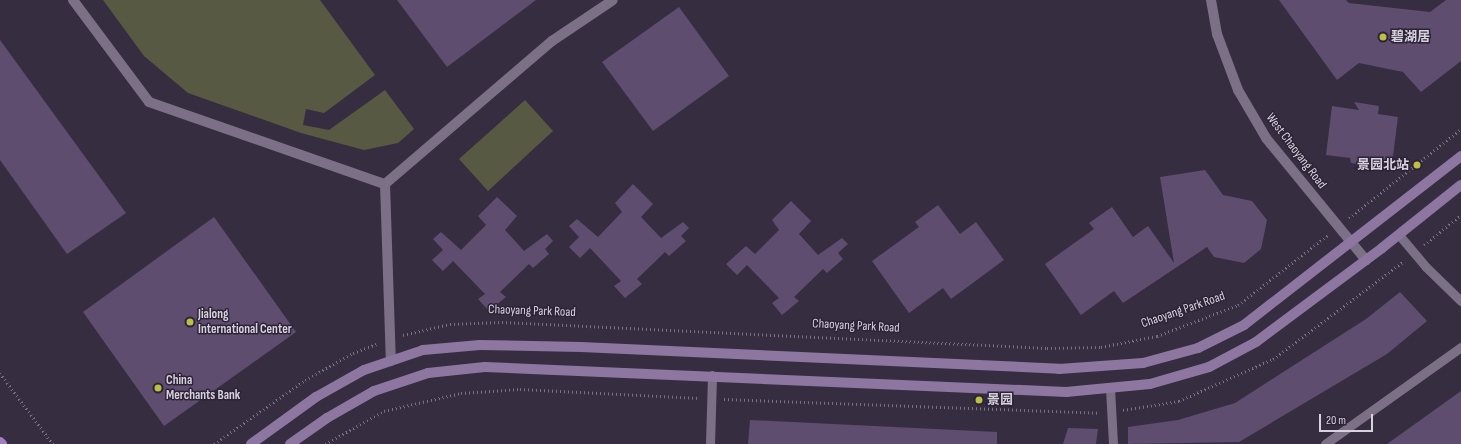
<!DOCTYPE html>
<meta charset="utf-8">
<style>
body{margin:0}
#map{position:relative;width:1461px;height:444px;overflow:hidden;background:#372d41;font-family:"Sofia Sans Condensed","Noto Sans SC",sans-serif}
div>[style]{position:absolute}
[style*='--x']{left:calc(var(--x)*1px);top:calc(var(--y)*1px);width:calc(var(--w)*1px);rotate:calc(var(--a)*1deg)}
.green>*{inset:0;background:#575942}
.building>*{inset:0;background:#5e4d6e}
.path>*{height:2.5px;margin-top:-1.25px;transform-origin:0;background:repeating-linear-gradient(90deg,#7a7283 0 1px,transparent 0 4px)}
.service>*{height:9px;margin:-4.5px;padding:0 4.5px;transform-origin:4.5px;border-radius:4.5px;background:#7c7087}
.minor>*{height:10px;margin:-5px;padding:0 5px;transform-origin:5px;border-radius:5px;background:#7c7087}
.secondary>*{height:10px;margin:-5px;padding:0 5px;transform-origin:5px;border-radius:5px;background:#8d77a1}
.primary>*{height:10px;margin:-5px;padding:0 5px;transform-origin:5px;border-radius:5px;background:#9f7ebb}
.dots>*{width:11px;height:11px;translate:-50% -50%;box-sizing:border-box;border:2px solid #2d2336;border-radius:50%}
span{translate:-50% -50%;white-space:nowrap;text-align:center;line-height:1.15;-webkit-text-stroke:3px #2d2336;paint-order:stroke}
.poi-label{font-size:13px;color:#d8d2df;font-weight:700}
.left{translate:0 -50%;text-align:left}
.right{translate:-100% -50%;text-align:right}
.street-label{font-size:13px;color:#d8d2df}
.scale{position:absolute;left:1319px;top:414px;width:54px;height:18px;box-sizing:border-box;border:2px solid #d8d2df;border-top:0;padding-left:5px;font-size:12px;line-height:14px;white-space:nowrap;color:#d8d2df;-webkit-text-stroke:3px #2d2336;paint-order:stroke}
</style>
<div id="map">
<div class="green">
<i style="clip-path:polygon(103px 0,320px 0,375px 75px,324px 113px,306px 109px,303px 125px,329px 130px,385px 90px,414px 129px,398px 143px,364px 150px,301px 133px,188px 93px,144px 56px)"></i>
<i style="clip-path:polygon(525px 100px,553px 131px,488px 191px,459px 159px)"></i>
</div>
<div class="building">
<i style="clip-path:polygon(397px 0,536px 0,447px 67px)"></i>
<i style="clip-path:polygon(1279px 0,1346px 0,1349px 3px,1430px 12px,1446px 0,1461px 0,1461px 61px,1421px 92px,1403px 72px,1359px 63px,1337px 80px)"></i>
<i style="clip-path:polygon(679px 7px,729px 76px,653px 131px,602px 62px)"></i>
<i style="clip-path:polygon(0 40px,126px 213px,67px 254px,0 160px)"></i>
<i style="clip-path:polygon(1354px 102px,1379px 106px,1378px 114px,1398px 117px,1392px 164px,1373px 161px,1372px 166px,1351px 163px,1350px 158px,1326px 155px,1332px 106px,1359px 110px)"></i>
<i style="clip-path:polygon(1205px 170px,1223px 195px,1252px 201px,1267px 220px,1261px 249px,1244px 263px,1214px 257px,1207px 247px,1123px 303px,1114px 291px,1081px 315px,1045px 264px,1094px 229px,1089px 223px,1112px 207px,1133px 237px,1148px 226px,1174px 263px,1160px 177px)"></i>
<i style="clip-path:polygon(633px 184px,653px 204px,641px 217px,661px 238px,683px 222px,689px 228px,681px 236px,686px 241px,669px 256px,665px 252px,637px 279px,642px 284px,625px 298px,614px 286px,621px 281px,590px 248px,580px 258px,569px 247px,579px 237px,569px 226px,577px 219px,598px 237px,622px 212px,615px 203px)"></i>
<i style="clip-path:polygon(497px 197px,517px 216px,505px 230px,524px 251px,547px 234px,553px 241px,545px 249px,549px 254px,533px 268px,529px 264px,500px 292px,506px 297px,489px 311px,478px 299px,485px 294px,453px 261px,443px 271px,432px 260px,443px 250px,433px 239px,441px 232px,461px 250px,486px 225px,478px 216px)"></i>
<i style="clip-path:polygon(791px 201px,811px 221px,799px 234px,818px 255px,842px 238px,848px 244px,838px 253px,843px 259px,827px 273px,823px 269px,794px 297px,799px 301px,782px 315px,772px 303px,779px 298px,747px 265px,737px 275px,726px 264px,746px 246px,755px 254px,779px 230px,772px 220px)"></i>
<i style="clip-path:polygon(938px 205px,960px 234px,976px 222px,1004px 260px,951px 299px,943px 288px,909px 313px,872px 261px,919px 227px,915px 222px)"></i>
<i style="clip-path:polygon(214px 217px,296px 332px,164px 426px,83px 312px)"></i>
<i style="clip-path:polygon(1400px 292px,1427px 321px,1387px 354px,1239px 442px,1128px 444px,1128px 427px,1178px 420px,1235px 403px,1366px 319px)"></i>
<i style="clip-path:polygon(1461px 391px,1461px 444px,1387px 444px)"></i>
<i style="clip-path:polygon(750px 420px,997px 432px,997px 444px,748px 444px)"></i>
<i style="clip-path:polygon(1068px 428px,1098px 429px,1096px 444px,1063px 444px)"></i>
</div>
<div class="path">
<i style="--x:1349;--y:218;--w:143;--a:-38.5"></i>
<i style="--x:1424;--y:245;--w:48;--a:-39"></i>
<i style="--x:403;--y:335;--w:48;--a:-13.2"></i>
<i style="--x:450;--y:324;--w:52;--a:-2.2"></i>
<i style="--x:502;--y:322;--w:546;--a:2.73"></i>
<i style="--x:1047;--y:348;--w:54;--a:-1.1"></i>
<i style="--x:1101;--y:347;--w:57;--a:-11.1"></i>
<i style="--x:1157;--y:336;--w:87;--a:-20.9"></i>
<i style="--x:1238;--y:305;--w:114;--a:-37.9"></i>
<i style="--x:0;--y:373;--w:89;--a:53.3"></i>
<i style="--x:724;--y:399;--w:375;--a:2.1"></i>
<i style="--x:1123;--y:410;--w:57;--a:-9.1"></i>
<i style="--x:1179;--y:401;--w:103;--a:-24.1"></i>
<i style="--x:1273;--y:359;--w:164;--a:-36.8"></i>
<i style="--x:214;--y:444;--w:111;--a:-35.1"></i>
<i style="--x:305;--y:380;--w:55;--a:-29.4"></i>
<i style="--x:353;--y:353;--w:25;--a:-21"></i>
<i style="--x:325;--y:444;--w:68;--a:-29.2"></i>
<i style="--x:384;--y:411;--w:79;--a:-13.2"></i>
<i style="--x:461;--y:393;--w:59;--a:-3.9"></i>
<i style="--x:520;--y:389;--w:179;--a:2.9"></i>
</div>
<div class="service">
<i style="--x:1399;--y:235;--w:42;--a:49.8"></i>
<i style="--x:1426;--y:267;--w:49;--a:44.2"></i>
<i style="--x:1110;--y:388;--w:56;--a:86.9"></i>
<i style="--x:710;--y:444;--w:69;--a:-88.3"></i>
<i style="--x:1325;--y:444;--w:167;--a:-35.5"></i>
</div>
<div class="minor">
<i style="--x:73;--y:0;--w:127;--a:53.3"></i>
<i style="--x:149;--y:102;--w:250;--a:19.2"></i>
<i style="--x:385;--y:184;--w:177;--a:88.1"></i>
<i style="--x:1211;--y:0;--w:35;--a:80"></i>
<i style="--x:1217;--y:34;--w:60;--a:69.4"></i>
<i style="--x:1238;--y:90;--w:56;--a:59.7"></i>
<i style="--x:1266;--y:138;--w:158;--a:50.7"></i>
<i style="--x:385;--y:184;--w:220;--a:-40.6"></i>
<i style="--x:552;--y:41;--w:73;--a:-33.9"></i>
</div>
<div class="secondary">
<i style="--x:251;--y:444;--w:80;--a:-35.9"></i>
<i style="--x:316;--y:397;--w:55;--a:-29.4"></i>
<i style="--x:364;--y:370;--w:62;--a:-18.7"></i>
<i style="--x:423;--y:350;--w:57;--a:-5"></i>
<i style="--x:480;--y:345;--w:101;--a:1.1"></i>
<i style="--x:581;--y:347;--w:479;--a:2.6"></i>
<i style="--x:1059;--y:369;--w:84;--a:-4.1"></i>
<i style="--x:1143;--y:363;--w:57;--a:-15.3"></i>
<i style="--x:1198;--y:348;--w:51;--a:-26.6"></i>
<i style="--x:1244;--y:325;--w:275;--a:-37.9"></i>
<i style="--x:290;--y:444;--w:45;--a:-35.1"></i>
<i style="--x:327;--y:418;--w:54;--a:-29.9"></i>
<i style="--x:374;--y:391;--w:57;--a:-18.4"></i>
<i style="--x:428;--y:373;--w:57;--a:-6"></i>
<i style="--x:485;--y:367;--w:582;--a:2.46"></i>
<i style="--x:1066;--y:392;--w:84;--a:-5.4"></i>
<i style="--x:1150;--y:384;--w:61;--a:-16.1"></i>
<i style="--x:1209;--y:367;--w:53;--a:-28"></i>
<i style="--x:1256;--y:342;--w:157;--a:-36.7"></i>
<i style="--x:1382;--y:248;--w:101;--a:-38.6"></i>
</div>
<div class="primary">
<i style="--x:0;--y:442;--w:3;--a:45"></i>
</div>
<div class="dots">
<i style="left:1383px;top:37px;background:#bdbf43"></i>
<i style="left:1417px;top:165px;background:#bdbf43"></i>
<i style="left:190px;top:322px;background:#bdbf43"></i>
<i style="left:158px;top:388px;background:#bdbf43"></i>
<i style="left:979px;top:400px;background:#bdbf43"></i>
</div>
<div class="poi-label">
<span class="left" style="left:1391px;top:37px">碧湖居</span>
<span class="right" style="left:1409px;top:165px">景园北站</span>
<span class="left" style="left:198px;top:322px">Jialong<br>International Center</span>
<span class="left" style="left:166px;top:388px">China<br>Merchants Bank</span>
<span class="left" style="left:987px;top:400px">景园</span>
</div>
<div class="street-label">
<span style="left:1296px;top:151px;rotate:53deg">West Chaoyang Road</span>
<span style="left:1183px;top:310px;rotate:-19deg">Chaoyang Park Road</span>
<span style="left:532px;top:311px;rotate:2deg">Chaoyang Park Road</span>
<span style="left:856px;top:326px;rotate:3deg">Chaoyang Park Road</span>
</div>
<div class="scale">20 m</div>
</div>
